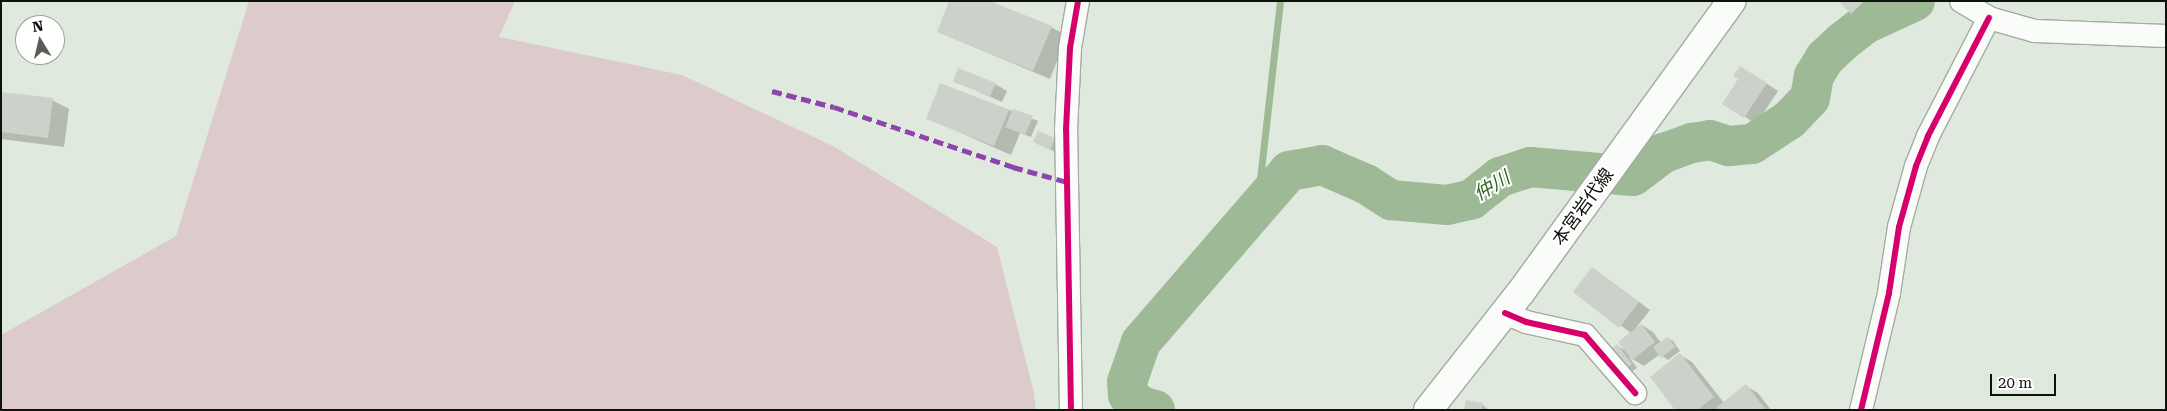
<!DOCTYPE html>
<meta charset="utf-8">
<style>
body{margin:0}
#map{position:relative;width:2167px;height:411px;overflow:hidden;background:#e0e9dd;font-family:"Roboto Serif","Noto Sans JP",serif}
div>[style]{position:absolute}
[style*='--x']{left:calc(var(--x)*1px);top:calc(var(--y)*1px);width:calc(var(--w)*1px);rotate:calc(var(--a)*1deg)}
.green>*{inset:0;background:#ddcbcc}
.shadow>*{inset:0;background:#0003}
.stream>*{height:7px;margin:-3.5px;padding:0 3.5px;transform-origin:3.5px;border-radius:3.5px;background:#9eb996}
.river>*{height:40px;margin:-20px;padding:0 20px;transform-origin:20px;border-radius:20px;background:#9eb996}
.building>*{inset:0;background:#ccd2c9}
.roads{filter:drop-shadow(1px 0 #a4aba2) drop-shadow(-1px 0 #a4aba2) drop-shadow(0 1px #a4aba2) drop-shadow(0 -1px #a4aba2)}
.minor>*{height:22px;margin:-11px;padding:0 11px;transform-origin:11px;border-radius:11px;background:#fafcfa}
.major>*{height:28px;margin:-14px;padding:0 14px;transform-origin:14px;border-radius:14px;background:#fafcfa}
.quiet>*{height:5px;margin-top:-2.5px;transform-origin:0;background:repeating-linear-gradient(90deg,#8e44ad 0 10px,transparent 0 15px)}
.cycleway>*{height:6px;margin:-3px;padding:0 3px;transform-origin:3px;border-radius:3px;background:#d6006c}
span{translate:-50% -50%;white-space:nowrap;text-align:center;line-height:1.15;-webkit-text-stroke:4px #fff;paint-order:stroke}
.street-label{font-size:18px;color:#0d130b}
.water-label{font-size:19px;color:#356325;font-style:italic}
.frame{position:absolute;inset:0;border:2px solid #0d130b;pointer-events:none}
.north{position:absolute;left:15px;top:15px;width:50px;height:50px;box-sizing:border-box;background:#fff;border:1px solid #9ea19d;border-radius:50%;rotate:351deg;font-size:14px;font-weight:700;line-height:20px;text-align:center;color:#0d130b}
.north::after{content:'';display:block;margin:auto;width:18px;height:22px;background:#575e54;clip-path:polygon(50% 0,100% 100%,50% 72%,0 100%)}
.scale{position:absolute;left:1990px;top:374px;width:66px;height:22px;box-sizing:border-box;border:2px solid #0d130b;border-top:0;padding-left:6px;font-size:15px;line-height:18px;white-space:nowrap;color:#0d130b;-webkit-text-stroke:4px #fff;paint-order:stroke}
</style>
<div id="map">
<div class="green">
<i style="clip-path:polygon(249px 1px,515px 1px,499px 37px,682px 75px,833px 146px,997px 247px,1034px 393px,1036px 410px,1px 410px,1px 335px,176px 236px)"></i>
</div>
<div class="shadow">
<i style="clip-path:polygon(1840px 1px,1883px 1px,1863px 20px)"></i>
<i style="clip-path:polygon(1051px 27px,1067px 36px,1050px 79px,938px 32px)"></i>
<i style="clip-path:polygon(1752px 74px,1778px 91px,1756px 124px,1724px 103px)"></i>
<i style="clip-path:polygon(954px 81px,995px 84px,1007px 91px,1002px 102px)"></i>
<i style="clip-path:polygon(941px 84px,1038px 121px,1031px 137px,1020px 133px,1011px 155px,927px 118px)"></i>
<i style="clip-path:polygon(1px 93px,52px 100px,69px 109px,64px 147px,1px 139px)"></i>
<i style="clip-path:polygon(1038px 132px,1060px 143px,1056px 152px,1040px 145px)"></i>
<i style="clip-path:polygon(1593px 268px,1650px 310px,1635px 329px,1642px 325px,1653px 332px,1661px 343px,1668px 338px,1673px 341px,1680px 351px,1668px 360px,1660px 354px,1644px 366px,1629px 357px,1637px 368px,1631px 372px,1611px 351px,1617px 346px,1627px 351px,1631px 333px,1575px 292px)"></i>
<i style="clip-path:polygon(1680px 355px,1692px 362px,1724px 403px,1746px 386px,1758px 393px,1771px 410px,1677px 410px)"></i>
<i style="clip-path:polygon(1482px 404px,1488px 410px,1465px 410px)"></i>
</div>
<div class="stream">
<i style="--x:1280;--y:1;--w:189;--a:96.4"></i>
<i style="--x:1259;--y:189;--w:35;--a:-31"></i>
</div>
<div class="river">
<i style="--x:1155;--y:410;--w:15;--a:-164"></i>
<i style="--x:1141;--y:406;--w:17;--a:-140"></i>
<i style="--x:1128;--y:395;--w:13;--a:-94"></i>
<i style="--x:1127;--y:382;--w:42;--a:-70.7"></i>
<i style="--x:1141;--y:342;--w:226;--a:-49.1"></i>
<i style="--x:1289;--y:171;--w:34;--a:-10"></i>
<i style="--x:1322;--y:165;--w:48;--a:23.4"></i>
<i style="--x:1366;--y:184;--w:30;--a:33"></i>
<i style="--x:1391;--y:200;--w:56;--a:5.1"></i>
<i style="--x:1447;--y:205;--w:26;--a:-13"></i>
<i style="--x:1472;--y:199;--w:36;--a:-38"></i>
<i style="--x:1500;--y:177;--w:32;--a:-18"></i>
<i style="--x:1530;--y:167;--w:103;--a:5"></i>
<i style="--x:1633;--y:176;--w:39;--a:-37"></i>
<i style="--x:1664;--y:153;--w:30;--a:-20"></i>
<i style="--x:1692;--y:143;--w:18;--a:-9"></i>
<i style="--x:1710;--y:140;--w:20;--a:18"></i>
<i style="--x:1729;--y:146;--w:23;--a:-5"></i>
<i style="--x:1752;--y:144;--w:44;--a:-33"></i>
<i style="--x:1789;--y:120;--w:30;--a:-46"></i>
<i style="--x:1810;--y:98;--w:22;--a:-80"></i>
<i style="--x:1814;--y:76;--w:21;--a:-59"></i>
<i style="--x:1825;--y:58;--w:23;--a:-43"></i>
<i style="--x:1842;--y:42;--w:29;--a:-38"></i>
<i style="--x:1865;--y:24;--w:55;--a:-24.7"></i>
</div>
<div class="building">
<i style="clip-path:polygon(949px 1px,990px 1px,1052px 26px,1033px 71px,937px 32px)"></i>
<i style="clip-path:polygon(1838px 1px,1864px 1px,1851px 14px)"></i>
<i style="clip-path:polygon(1740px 66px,1767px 83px,1744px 118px,1722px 104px,1738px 79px,1733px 76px)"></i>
<i style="clip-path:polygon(958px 68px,996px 83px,990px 96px,953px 82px)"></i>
<i style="clip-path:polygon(940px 83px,1009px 110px,994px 146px,926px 119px)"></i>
<i style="clip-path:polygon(1px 92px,53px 98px,48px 138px,1px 132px)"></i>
<i style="clip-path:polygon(1013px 109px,1033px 116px,1025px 135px,1005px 127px)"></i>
<i style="clip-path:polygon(1038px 131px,1055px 138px,1050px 150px,1033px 142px)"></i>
<i style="clip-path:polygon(1592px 267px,1639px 302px,1619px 328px,1573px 292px)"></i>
<i style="clip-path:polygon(1641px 324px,1655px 342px,1632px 360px,1618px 342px)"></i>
<i style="clip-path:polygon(1668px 337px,1675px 347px,1661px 358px,1653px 347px)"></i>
<i style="clip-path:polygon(1617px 344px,1632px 364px,1624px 370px,1610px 350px)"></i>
<i style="clip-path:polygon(1680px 353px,1714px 397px,1697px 410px,1675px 410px,1650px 377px)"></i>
<i style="clip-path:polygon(1746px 384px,1766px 410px,1719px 410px,1717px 407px)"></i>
<i style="clip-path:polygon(1466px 400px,1483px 403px,1482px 410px,1464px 410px)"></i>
</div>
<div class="roads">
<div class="minor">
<i style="--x:1961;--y:1;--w:33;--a:31"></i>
<i style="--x:1989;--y:18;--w:48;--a:15.8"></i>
<i style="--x:2035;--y:31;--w:131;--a:2.2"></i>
<i style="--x:1505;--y:313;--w:23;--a:23"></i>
<i style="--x:1526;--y:322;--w:60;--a:12.4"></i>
<i style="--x:1585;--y:335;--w:77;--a:49.2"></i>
<i style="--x:1071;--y:410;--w:280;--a:-91"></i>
<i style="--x:1066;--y:130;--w:82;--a:-87.2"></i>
<i style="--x:1070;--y:48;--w:48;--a:-80.3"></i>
<i style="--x:1861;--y:410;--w:120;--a:-76.5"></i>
<i style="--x:1889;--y:293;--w:67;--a:-81.4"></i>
<i style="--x:1899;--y:227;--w:63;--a:-74.4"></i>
<i style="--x:1916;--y:166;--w:32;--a:-68"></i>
<i style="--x:1928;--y:136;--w:133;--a:-62.7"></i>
</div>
<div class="major">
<i style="--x:1428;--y:410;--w:150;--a:-51.8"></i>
<i style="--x:1521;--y:292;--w:359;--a:-54.1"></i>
</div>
</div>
<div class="quiet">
<i style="--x:772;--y:91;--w:64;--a:14.5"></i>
<i style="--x:834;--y:107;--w:189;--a:18.5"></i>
<i style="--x:1013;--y:167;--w:56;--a:15.5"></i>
</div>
<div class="cycleway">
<i style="--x:1505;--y:313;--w:23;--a:23"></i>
<i style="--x:1526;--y:322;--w:60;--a:12.4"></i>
<i style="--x:1585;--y:335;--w:77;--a:49.2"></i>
<i style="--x:1071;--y:410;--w:280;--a:-91"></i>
<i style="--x:1066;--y:130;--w:82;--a:-87.2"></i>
<i style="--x:1070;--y:48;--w:48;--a:-80.3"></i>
<i style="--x:1861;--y:410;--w:120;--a:-76.5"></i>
<i style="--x:1889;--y:293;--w:67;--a:-81.4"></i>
<i style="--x:1899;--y:227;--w:63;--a:-74.4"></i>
<i style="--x:1916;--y:166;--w:32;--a:-68"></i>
<i style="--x:1928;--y:136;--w:133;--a:-62.7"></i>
</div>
<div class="street-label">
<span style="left:1583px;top:207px;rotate:-54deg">本宮岩代線</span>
</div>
<div class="water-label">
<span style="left:1492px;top:186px;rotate:-31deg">仲川</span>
</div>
<div class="frame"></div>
<div class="north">N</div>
<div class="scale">20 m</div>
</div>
